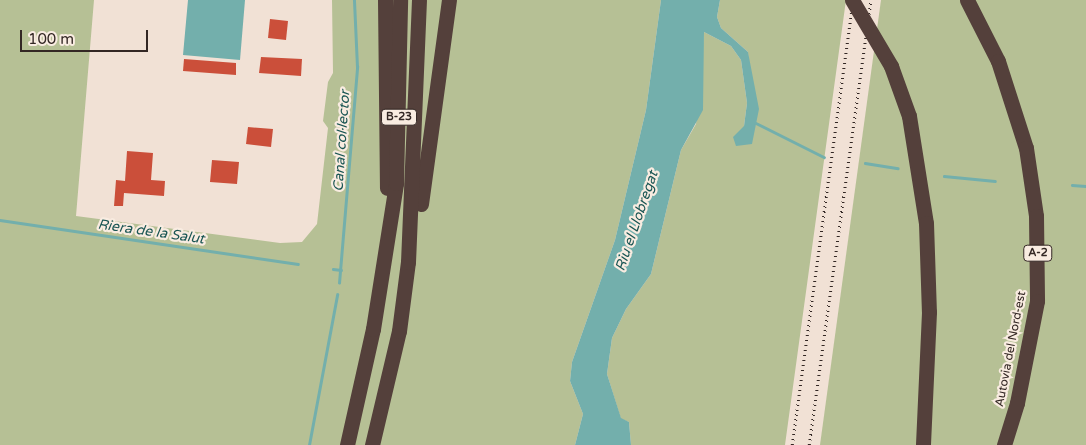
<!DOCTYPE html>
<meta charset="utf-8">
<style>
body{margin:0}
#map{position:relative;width:1086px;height:445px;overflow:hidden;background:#f1e1d5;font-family:"Varela Round",sans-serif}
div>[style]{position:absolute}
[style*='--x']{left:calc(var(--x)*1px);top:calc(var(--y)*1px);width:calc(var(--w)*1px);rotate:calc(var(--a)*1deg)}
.green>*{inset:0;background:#b6c095}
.water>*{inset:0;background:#73afac}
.stream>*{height:2.5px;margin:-1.25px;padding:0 1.25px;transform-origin:1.25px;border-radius:1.25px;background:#73afac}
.building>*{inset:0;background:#cb4f3a}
.highway>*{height:15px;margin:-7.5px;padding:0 7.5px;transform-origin:7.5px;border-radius:7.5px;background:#54403b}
.rail>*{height:2.5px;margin-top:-1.25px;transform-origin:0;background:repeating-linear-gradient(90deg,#332724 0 1px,transparent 0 5px)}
.highway-bridge>*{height:15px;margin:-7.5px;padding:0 7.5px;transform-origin:7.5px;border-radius:7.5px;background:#54403b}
span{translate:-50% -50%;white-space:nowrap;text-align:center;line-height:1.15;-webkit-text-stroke:4.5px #f9ece1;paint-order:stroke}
.shield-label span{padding:1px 4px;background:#f9ece1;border:1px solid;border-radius:4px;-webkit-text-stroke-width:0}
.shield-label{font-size:11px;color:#332724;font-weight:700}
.street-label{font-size:12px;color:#332724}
.water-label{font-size:14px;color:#195553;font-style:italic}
.scale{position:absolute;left:20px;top:30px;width:128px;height:22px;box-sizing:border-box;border:2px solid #332724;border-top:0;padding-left:6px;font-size:15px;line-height:18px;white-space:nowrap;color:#332724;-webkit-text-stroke:4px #f9ece1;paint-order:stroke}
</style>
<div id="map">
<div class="green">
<i style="clip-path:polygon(0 0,94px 0,76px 216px,280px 243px,302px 242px,317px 224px,328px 128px,323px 121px,328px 82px,333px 73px,332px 0,661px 0,646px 110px,615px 240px,572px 362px,570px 381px,583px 414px,575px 445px,0 445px)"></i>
<i style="clip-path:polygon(720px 0,846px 0,785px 445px,631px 445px,629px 422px,621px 419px,607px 374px,612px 338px,626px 309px,651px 274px,681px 150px,696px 124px,704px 32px,731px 46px,741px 60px,747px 103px,744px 126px,752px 143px,748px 52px,721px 28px,717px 17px)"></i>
<i style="clip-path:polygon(881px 0,1086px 0,1086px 445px,820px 445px)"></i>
</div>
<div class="water">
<i style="clip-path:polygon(188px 0,245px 0,240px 60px,183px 55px)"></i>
<i style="clip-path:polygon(661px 0,720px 0,717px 17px,721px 28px,748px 52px,759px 109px,752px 144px,736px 146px,733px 137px,744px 126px,747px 103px,741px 60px,731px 46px,704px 32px,703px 110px,681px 150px,651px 274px,626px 309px,612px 338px,607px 374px,621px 418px,629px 422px,631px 445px,575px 445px,583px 414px,570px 381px,572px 362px,615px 240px,646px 110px)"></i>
</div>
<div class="stream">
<i style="--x:756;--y:123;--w:76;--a:26.6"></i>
<i style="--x:865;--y:163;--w:33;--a:9"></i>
<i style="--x:944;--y:176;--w:51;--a:5.6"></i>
<i style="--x:1072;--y:185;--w:14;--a:4"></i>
<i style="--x:0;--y:220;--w:301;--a:8.4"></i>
<i style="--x:333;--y:269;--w:8;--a:7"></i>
<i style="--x:339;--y:283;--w:217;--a:-85.2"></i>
<i style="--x:357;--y:67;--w:67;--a:-92.6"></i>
<i style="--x:309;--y:445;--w:153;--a:-79.4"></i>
</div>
<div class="building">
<i style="clip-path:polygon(270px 19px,288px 21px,286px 40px,268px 38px)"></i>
<i style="clip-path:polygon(261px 57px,302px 59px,301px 76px,259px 73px)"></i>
<i style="clip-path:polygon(184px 59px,236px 63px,236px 75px,183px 71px)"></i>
<i style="clip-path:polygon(248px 127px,273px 129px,271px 147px,246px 144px)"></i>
<i style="clip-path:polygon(127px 151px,153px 153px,151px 180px,165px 181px,164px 196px,124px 193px,123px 206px,114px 206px,116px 180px,125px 181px)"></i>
<i style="clip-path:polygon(212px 160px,239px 162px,237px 184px,210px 182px)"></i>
</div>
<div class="highway">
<i style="--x:385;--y:0;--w:188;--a:89.4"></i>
<i style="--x:967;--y:0;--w:68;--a:63.1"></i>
<i style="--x:998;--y:61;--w:91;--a:72.2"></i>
<i style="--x:1026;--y:148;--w:69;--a:81.6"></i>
<i style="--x:1036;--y:216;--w:85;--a:89.3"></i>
<i style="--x:1037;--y:301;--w:104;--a:101.1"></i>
<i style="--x:1017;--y:403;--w:44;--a:107.2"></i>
<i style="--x:909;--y:116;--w:108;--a:81"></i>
<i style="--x:926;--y:223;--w:89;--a:88.1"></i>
<i style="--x:929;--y:312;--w:133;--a:92.6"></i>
<i style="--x:421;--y:204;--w:206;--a:-82.2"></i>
<i style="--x:347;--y:445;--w:119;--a:-77.4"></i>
<i style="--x:373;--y:329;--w:148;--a:-81"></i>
<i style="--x:396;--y:183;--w:183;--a:-88.7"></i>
<i style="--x:372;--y:445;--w:117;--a:-76.7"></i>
<i style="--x:399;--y:331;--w:70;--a:-82.6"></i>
<i style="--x:408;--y:262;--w:262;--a:-87.6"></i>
</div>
<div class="rail">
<i style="--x:792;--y:445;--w:449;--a:-82.2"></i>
<i style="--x:809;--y:445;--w:449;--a:-82.1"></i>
</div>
<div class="highway-bridge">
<i style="--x:852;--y:0;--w:77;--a:59.4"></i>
<i style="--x:891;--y:66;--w:53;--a:70.2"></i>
</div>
<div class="shield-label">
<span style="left:399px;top:117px">B-23</span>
<span style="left:1038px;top:253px">A-2</span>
</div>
<div class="street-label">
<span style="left:1011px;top:349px;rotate:-79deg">Autovia del Nord-est</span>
</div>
<div class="water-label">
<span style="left:342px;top:141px;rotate:-86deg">Canal col·lector</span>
<span style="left:637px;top:221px;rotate:-71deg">Riu el Llobregat</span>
<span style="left:151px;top:232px;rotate:8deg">Riera de la Salut</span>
</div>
<div class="scale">100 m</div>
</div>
